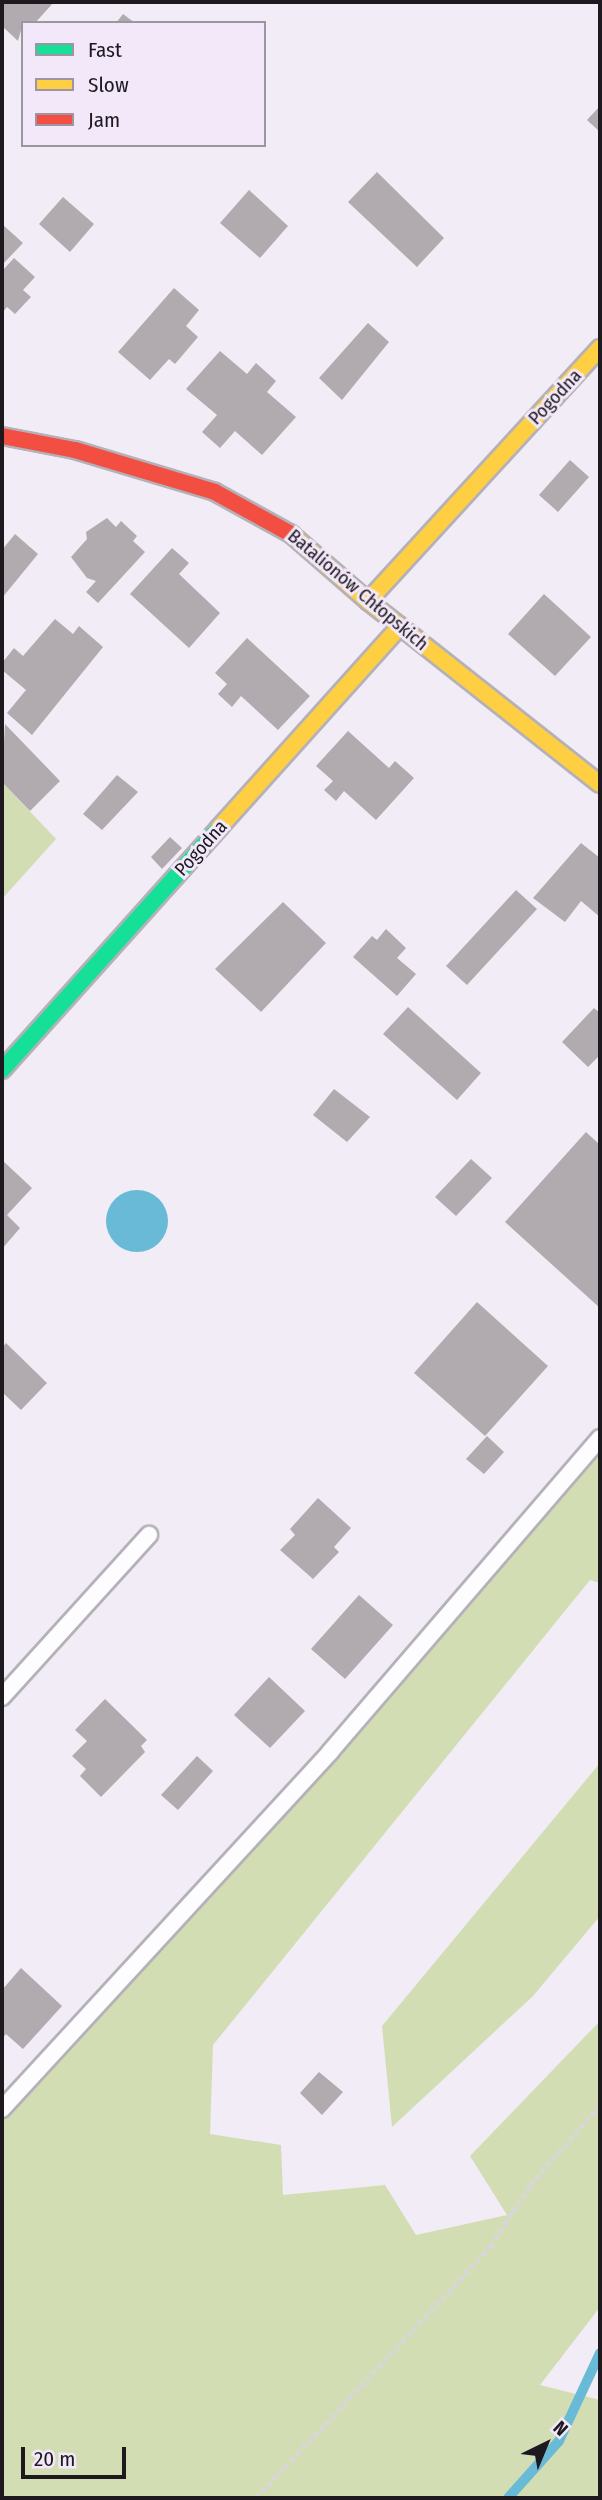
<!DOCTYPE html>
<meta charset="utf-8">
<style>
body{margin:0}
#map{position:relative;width:602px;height:2500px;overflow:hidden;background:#f1ecf5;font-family:"Fira Sans Condensed",sans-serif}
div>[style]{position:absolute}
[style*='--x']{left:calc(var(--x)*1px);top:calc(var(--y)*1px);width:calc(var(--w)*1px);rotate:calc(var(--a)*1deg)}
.green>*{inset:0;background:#d2ddb3}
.water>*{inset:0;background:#69bad6}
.round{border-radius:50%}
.stream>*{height:10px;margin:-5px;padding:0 5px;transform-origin:5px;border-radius:5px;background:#69bad6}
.building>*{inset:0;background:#b1abaf}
.path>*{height:4.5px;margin-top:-2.25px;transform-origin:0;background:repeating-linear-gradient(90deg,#d8d6d8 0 5px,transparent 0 8.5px)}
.roads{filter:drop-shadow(2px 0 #b5b1b8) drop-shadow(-2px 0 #b5b1b8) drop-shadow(0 2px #b5b1b8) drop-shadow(0 -2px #b5b1b8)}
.lane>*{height:16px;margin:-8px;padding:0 8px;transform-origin:8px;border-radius:8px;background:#fdfcfe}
.fast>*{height:16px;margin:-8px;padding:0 8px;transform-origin:8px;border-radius:8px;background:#16e098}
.slow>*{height:16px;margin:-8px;padding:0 8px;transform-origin:8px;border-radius:8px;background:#ffcf43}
.jam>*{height:16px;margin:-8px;padding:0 8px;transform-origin:8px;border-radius:8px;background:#f24e42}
span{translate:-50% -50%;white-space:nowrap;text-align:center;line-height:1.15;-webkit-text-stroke:6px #f2e8f9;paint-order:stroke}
.street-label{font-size:19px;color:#1d191f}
.frame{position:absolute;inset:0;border:4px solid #1d191f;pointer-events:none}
.legend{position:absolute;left:21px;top:21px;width:245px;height:126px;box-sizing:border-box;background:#f2e8f9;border:2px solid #9d95a2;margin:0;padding:9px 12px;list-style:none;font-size:21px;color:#1d191f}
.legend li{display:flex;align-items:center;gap:14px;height:35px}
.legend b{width:35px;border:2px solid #9d95a2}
.north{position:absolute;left:511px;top:2409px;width:70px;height:70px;-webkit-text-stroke:5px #f2e8f9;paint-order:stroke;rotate:43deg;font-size:19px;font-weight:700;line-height:28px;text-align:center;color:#1d191f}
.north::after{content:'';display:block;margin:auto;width:24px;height:32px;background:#1d191f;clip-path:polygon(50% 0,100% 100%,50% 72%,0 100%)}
.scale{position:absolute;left:21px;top:2447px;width:105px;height:32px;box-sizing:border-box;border:4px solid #1d191f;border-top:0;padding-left:9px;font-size:21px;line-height:24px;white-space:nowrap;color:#1d191f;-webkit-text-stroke:5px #f2e8f9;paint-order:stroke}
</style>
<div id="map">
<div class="green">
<i style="clip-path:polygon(2px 782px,56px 839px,2px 899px)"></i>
<i style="clip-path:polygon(600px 1443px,600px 1583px,590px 1580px,213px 2045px,210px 2134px,281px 2145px,283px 2195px,385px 2185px,416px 2235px,507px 2215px,470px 2156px,600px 2021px,600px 2307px,540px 2385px,600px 2400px,600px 2498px,2px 2498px,2px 2117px)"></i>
<i style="clip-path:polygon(600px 1763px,600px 1916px,533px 1996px,392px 2127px,382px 2026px)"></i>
</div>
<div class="water">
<i class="round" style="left:106px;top:1190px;width:62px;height:62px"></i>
</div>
<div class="stream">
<i style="--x:508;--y:2498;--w:76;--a:-48.2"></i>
<i style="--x:559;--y:2441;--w:97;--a:-65"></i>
</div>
<div class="building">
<i style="clip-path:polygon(2px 2px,54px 2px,35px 23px,23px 23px,18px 41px,2px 26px)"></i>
<i style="clip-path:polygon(123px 14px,135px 23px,116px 23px)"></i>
<i style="clip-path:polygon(600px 106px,600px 132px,587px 120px)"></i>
<i style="clip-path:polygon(377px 172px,444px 238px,417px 267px,348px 202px)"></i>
<i style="clip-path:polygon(249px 190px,288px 226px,260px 258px,220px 223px)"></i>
<i style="clip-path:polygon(63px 197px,94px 224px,70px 252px,39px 224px)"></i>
<i style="clip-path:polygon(2px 224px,23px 243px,2px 265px)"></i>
<i style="clip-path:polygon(14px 258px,35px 277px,23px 290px,31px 297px,15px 314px,7px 307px,2px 313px,2px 271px)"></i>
<i style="clip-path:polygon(174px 288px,199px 310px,186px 326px,198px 337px,175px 364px,169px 359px,150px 380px,118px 352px)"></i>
<i style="clip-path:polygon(368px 323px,389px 342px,342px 400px,319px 378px)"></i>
<i style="clip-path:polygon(220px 351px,247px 374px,256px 363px,276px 381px,267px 392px,296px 417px,262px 455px,235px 431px,220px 448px,202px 432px,217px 415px,186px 389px)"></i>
<i style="clip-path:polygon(570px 460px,589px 477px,558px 512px,539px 495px)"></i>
<i style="clip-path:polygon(107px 518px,116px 527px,121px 521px,137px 536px,133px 541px,145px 552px,98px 603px,86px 592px,96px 581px,87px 578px,71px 557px,87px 539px,86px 532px)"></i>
<i style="clip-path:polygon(15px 534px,38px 554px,2px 598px,2px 550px)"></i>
<i style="clip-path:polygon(172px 548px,189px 563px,179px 574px,220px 613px,189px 648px,130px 594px)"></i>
<i style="clip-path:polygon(544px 594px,591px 637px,555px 676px,508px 634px)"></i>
<i style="clip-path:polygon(55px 619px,73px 634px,79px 626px,103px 647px,32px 735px,7px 713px,26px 690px,2px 670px,2px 663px,14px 648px,23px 656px)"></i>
<i style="clip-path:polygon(247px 638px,310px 696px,278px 730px,241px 696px,232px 707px,218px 694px,227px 684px,215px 673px)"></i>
<i style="clip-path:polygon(5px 724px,60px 781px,30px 811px,2px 782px)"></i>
<i style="clip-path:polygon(348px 731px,389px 768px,395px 761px,414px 778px,376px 820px,344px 791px,336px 801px,324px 790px,333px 781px,316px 766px)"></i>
<i style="clip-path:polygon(117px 775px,138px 792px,102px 830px,83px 814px)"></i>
<i style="clip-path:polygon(170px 837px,182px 848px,162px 869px,151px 857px)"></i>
<i style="clip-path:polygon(581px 843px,600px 858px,600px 917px,581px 901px,565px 922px,533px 898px)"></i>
<i style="clip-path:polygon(516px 890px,537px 909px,467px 985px,446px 966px)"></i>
<i style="clip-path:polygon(283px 902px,326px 943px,261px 1012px,215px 969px)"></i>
<i style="clip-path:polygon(386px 929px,406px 948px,397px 958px,416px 974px,397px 996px,353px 957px,372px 936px,377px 940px)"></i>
<i style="clip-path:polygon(408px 1007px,481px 1073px,457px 1100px,383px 1034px)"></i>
<i style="clip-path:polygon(594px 1008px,600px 1013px,600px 1055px,588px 1067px,562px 1042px)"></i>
<i style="clip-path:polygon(334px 1089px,370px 1117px,347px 1142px,313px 1115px)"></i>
<i style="clip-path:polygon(586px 1132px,600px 1145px,600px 1308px,505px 1222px)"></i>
<i style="clip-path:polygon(471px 1159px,492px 1178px,456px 1216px,435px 1197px)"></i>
<i style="clip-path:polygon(2px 1160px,32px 1188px,7px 1215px,20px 1228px,2px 1249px)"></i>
<i style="clip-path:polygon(477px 1302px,548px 1366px,485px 1436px,414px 1373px)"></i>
<i style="clip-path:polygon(6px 1343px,47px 1383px,21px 1410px,2px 1392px,2px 1348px)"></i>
<i style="clip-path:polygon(487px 1436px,504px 1452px,484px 1474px,466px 1459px)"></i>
<i style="clip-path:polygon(318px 1498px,351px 1528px,334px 1547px,339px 1552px,313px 1579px,280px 1550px,295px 1535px,290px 1529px)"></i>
<i style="clip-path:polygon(359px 1595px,393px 1625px,345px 1679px,311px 1649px)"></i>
<i style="clip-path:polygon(269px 1677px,305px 1711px,270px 1748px,234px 1715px)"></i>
<i style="clip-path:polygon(105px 1699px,147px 1740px,141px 1746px,145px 1752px,101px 1797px,80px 1776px,86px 1769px,72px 1756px,87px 1741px,75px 1730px)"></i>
<i style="clip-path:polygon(197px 1756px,213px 1771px,178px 1810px,161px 1795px)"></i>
<i style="clip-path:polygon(21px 1968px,62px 2006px,23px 2049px,6px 2034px,2px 2039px,2px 1990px)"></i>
<i style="clip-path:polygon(319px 2072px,343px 2092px,322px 2115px,300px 2093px)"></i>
</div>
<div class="path">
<i style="--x:256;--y:2498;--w:343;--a:-47"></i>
<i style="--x:490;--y:2247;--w:74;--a:-57.2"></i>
<i style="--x:530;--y:2185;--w:106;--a:-48.8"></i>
</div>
<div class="roads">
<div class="lane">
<i style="--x:2;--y:1697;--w:219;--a:-47.8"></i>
<i style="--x:2;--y:2109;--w:485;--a:-47.4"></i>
<i style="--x:330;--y:1752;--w:414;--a:-49.3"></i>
</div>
<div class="fast">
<i style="--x:2;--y:1070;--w:325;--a:-48.1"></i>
</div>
<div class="slow">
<i style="--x:291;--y:534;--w:102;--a:41"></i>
<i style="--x:368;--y:601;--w:295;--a:38.3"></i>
<i style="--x:368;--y:601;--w:343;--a:-47.5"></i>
<i style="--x:219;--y:828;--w:271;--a:-48.1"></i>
</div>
<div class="jam">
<i style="--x:2;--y:436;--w:74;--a:10.9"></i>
<i style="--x:75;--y:450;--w:146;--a:16.7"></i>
<i style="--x:215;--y:492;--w:87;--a:28.9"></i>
</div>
</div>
<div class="street-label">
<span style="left:555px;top:397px;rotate:-47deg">Pogodna</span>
<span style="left:358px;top:590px;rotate:40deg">Batalionów Chłopskich</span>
<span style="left:201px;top:848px;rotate:-48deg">Pogodna</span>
</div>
<div class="frame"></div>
<ul class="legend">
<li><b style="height:9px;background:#16e098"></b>Fast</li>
<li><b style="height:9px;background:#ffcf43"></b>Slow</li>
<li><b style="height:9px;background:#f24e42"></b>Jam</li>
</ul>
<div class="north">N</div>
<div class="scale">20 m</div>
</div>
